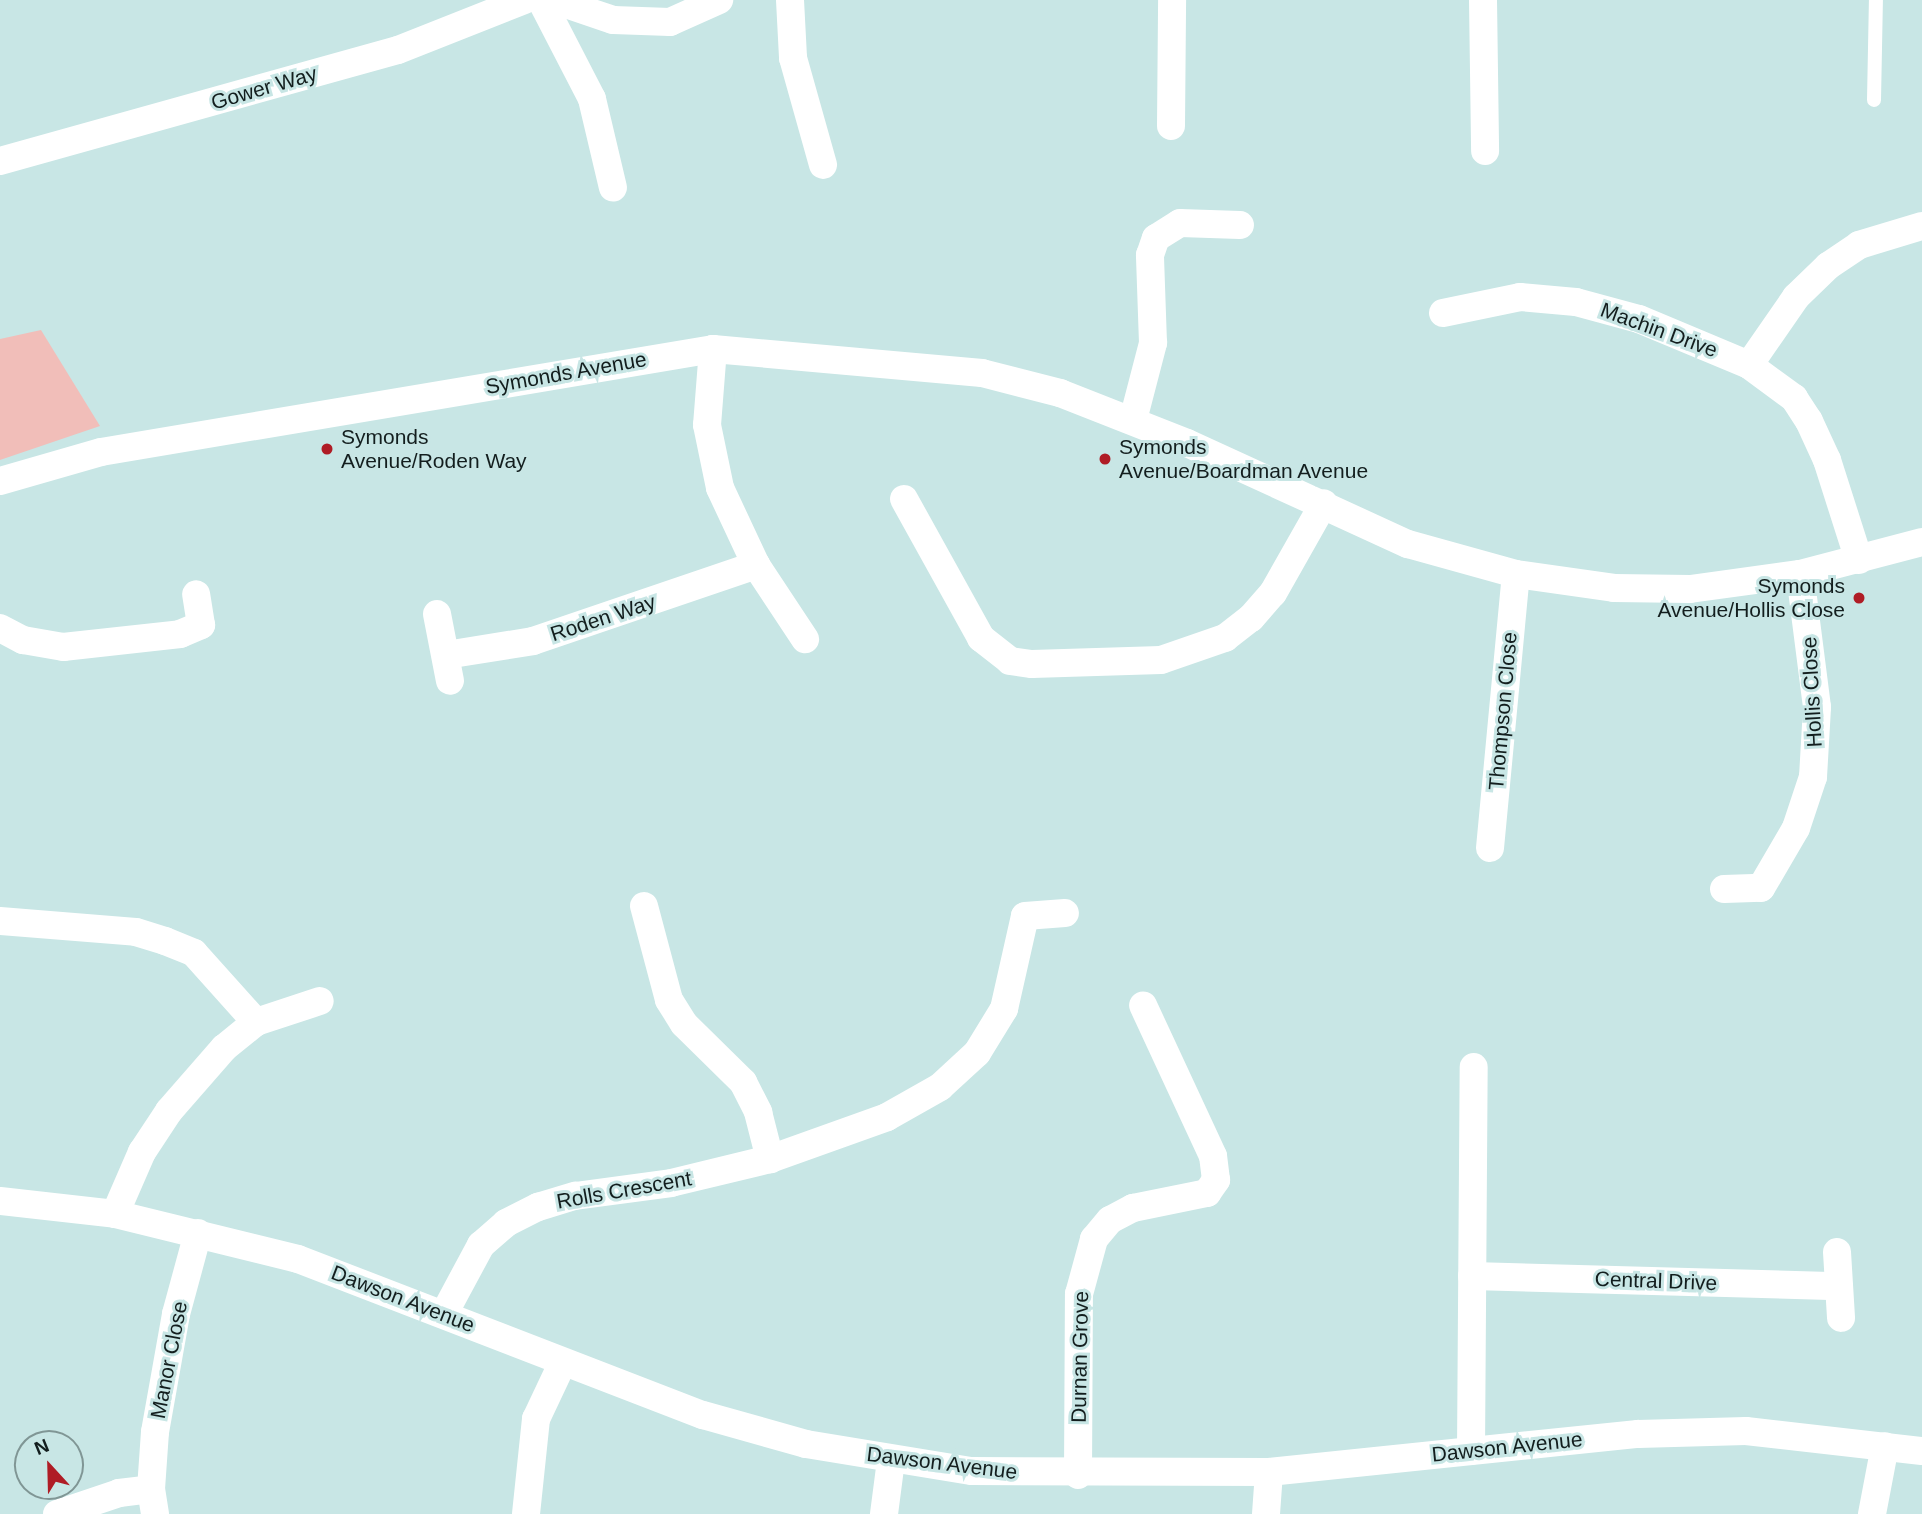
<!DOCTYPE html>
<style>
body{margin:0}
#map{position:relative;width:1922px;height:1514px;overflow:hidden;background:#c8e6e5;font-family:Helvetica,sans-serif}
div>[style]{position:absolute}
[style*='--x']{left:calc(var(--x)*1px);top:calc(var(--y)*1px);width:calc(var(--w)*1px);rotate:calc(var(--a)*1deg)}
.green>*{inset:0;background:#f1beb9}
.service>*{height:14px;margin:-7px;padding:0 7px;transform-origin:7px;border-radius:7px;background:#fff}
.minor>*{height:28px;margin:-14px;padding:0 14px;transform-origin:14px;border-radius:14px;background:#fff}
.dots>*{width:19px;height:19px;translate:-50% -50%;box-sizing:border-box;border:4px solid #c8e6e5;border-radius:50%}
span{translate:-50% -50%;white-space:nowrap;text-align:center;line-height:1.15;-webkit-text-stroke:6px #c8e6e5;paint-order:stroke}
.street-label{font-size:21px;color:#131e1e}
.poi-label{font-size:21px;color:#131e1e}
.left{translate:0 -50%;text-align:left}
.right{translate:-100% -50%;text-align:right}
.north{position:absolute;left:14px;top:1430px;width:70px;height:70px;box-sizing:border-box;background:#c8e6e5;border:2px solid #809695;border-radius:50%;rotate:338deg;font-size:19px;font-weight:700;line-height:28px;text-align:center;color:#131e1e}
.north::after{content:'';display:block;margin:auto;width:24px;height:32px;background:#af1c25;clip-path:polygon(50% 0,100% 100%,50% 72%,0 100%)}
</style>
<div id="map">
<div class="green">
<i style="clip-path:polygon(41px 330px,100px 426px,0 460px,0 339px)"></i>
</div>
<div class="service">
<i style="--x:1874;--y:100;--w:100;--a:-88.9"></i>
</div>
<div class="minor">
<i style="--x:541;--y:0;--w:111;--a:62.7"></i>
<i style="--x:592;--y:99;--w:91;--a:76.7"></i>
<i style="--x:554;--y:0;--w:62;--a:18.7"></i>
<i style="--x:613;--y:20;--w:57;--a:2"></i>
<i style="--x:670;--y:22;--w:54;--a:-24.2"></i>
<i style="--x:790;--y:0;--w:58;--a:87"></i>
<i style="--x:793;--y:58;--w:111;--a:74.3"></i>
<i style="--x:1483;--y:0;--w:151;--a:89.2"></i>
<i style="--x:1171;--y:126;--w:126;--a:-89.5"></i>
<i style="--x:0;--y:161;--w:413;--a:-15.6"></i>
<i style="--x:398;--y:50;--w:136;--a:-21.6"></i>
<i style="--x:1443;--y:313;--w:79;--a:-11.7"></i>
<i style="--x:1520;--y:297;--w:56;--a:5.1"></i>
<i style="--x:1576;--y:302;--w:65;--a:15.1"></i>
<i style="--x:1639;--y:319;--w:119;--a:22.7"></i>
<i style="--x:1749;--y:365;--w:56;--a:36.3"></i>
<i style="--x:1794;--y:398;--w:27;--a:57"></i>
<i style="--x:1809;--y:421;--w:43;--a:65.2"></i>
<i style="--x:1827;--y:460;--w:105;--a:72.3"></i>
<i style="--x:713;--y:349;--w:76;--a:94.5"></i>
<i style="--x:707;--y:425;--w:64;--a:78.3"></i>
<i style="--x:720;--y:488;--w:85;--a:64.9"></i>
<i style="--x:756;--y:565;--w:89;--a:56.5"></i>
<i style="--x:1749;--y:365;--w:83;--a:-55.3"></i>
<i style="--x:1796;--y:297;--w:45;--a:-44.1"></i>
<i style="--x:1828;--y:266;--w:37;--a:-34"></i>
<i style="--x:1859;--y:245;--w:66;--a:-16.8"></i>
<i style="--x:1133;--y:420;--w:80;--a:-75.4"></i>
<i style="--x:1153;--y:343;--w:88;--a:-92"></i>
<i style="--x:1150;--y:255;--w:18;--a:-71"></i>
<i style="--x:1156;--y:238;--w:28;--a:-32"></i>
<i style="--x:1180;--y:223;--w:60;--a:1.9"></i>
<i style="--x:0;--y:481;--w:105;--a:-16"></i>
<i style="--x:101;--y:452;--w:621;--a:-9.55"></i>
<i style="--x:713;--y:349;--w:270;--a:5.1"></i>
<i style="--x:982;--y:373;--w:81;--a:14.4"></i>
<i style="--x:1060;--y:393;--w:136;--a:21.5"></i>
<i style="--x:1187;--y:443;--w:243;--a:24.6"></i>
<i style="--x:1408;--y:544;--w:112;--a:15.5"></i>
<i style="--x:1516;--y:574;--w:99;--a:8.1"></i>
<i style="--x:1614;--y:588;--w:76;--a:0.8"></i>
<i style="--x:1690;--y:589;--w:111;--a:-7.8"></i>
<i style="--x:1800;--y:574;--w:126;--a:-14.7"></i>
<i style="--x:904;--y:499;--w:159;--a:61"></i>
<i style="--x:981;--y:638;--w:37;--a:38"></i>
<i style="--x:1010;--y:661;--w:22;--a:8"></i>
<i style="--x:1032;--y:664;--w:129;--a:-1.8"></i>
<i style="--x:1161;--y:660;--w:68;--a:-19"></i>
<i style="--x:1225;--y:638;--w:33;--a:-38"></i>
<i style="--x:1251;--y:618;--w:33;--a:-49"></i>
<i style="--x:1273;--y:593;--w:103;--a:-60.5"></i>
<i style="--x:437;--y:614;--w:68;--a:79"></i>
<i style="--x:0;--y:628;--w:26;--a:28"></i>
<i style="--x:23;--y:640;--w:41;--a:9.9"></i>
<i style="--x:63;--y:647;--w:118;--a:-6.3"></i>
<i style="--x:180;--y:634;--w:23;--a:-23"></i>
<i style="--x:201;--y:625;--w:31;--a:-99"></i>
<i style="--x:446;--y:655;--w:88;--a:-9.1"></i>
<i style="--x:533;--y:641;--w:236;--a:-18.8"></i>
<i style="--x:1490;--y:848;--w:275;--a:-84.6"></i>
<i style="--x:1724;--y:889;--w:37;--a:-2"></i>
<i style="--x:1761;--y:888;--w:69;--a:-59.7"></i>
<i style="--x:1796;--y:828;--w:54;--a:-71.6"></i>
<i style="--x:1813;--y:777;--w:70;--a:-86.7"></i>
<i style="--x:1817;--y:707;--w:134;--a:-97.3"></i>
<i style="--x:644;--y:906;--w:97;--a:75.1"></i>
<i style="--x:669;--y:1000;--w:28;--a:58"></i>
<i style="--x:684;--y:1024;--w:83;--a:44.5"></i>
<i style="--x:743;--y:1082;--w:34;--a:63"></i>
<i style="--x:758;--y:1112;--w:49;--a:75.7"></i>
<i style="--x:0;--y:921;--w:136;--a:4.6"></i>
<i style="--x:136;--y:932;--w:30;--a:17"></i>
<i style="--x:165;--y:941;--w:31;--a:22"></i>
<i style="--x:194;--y:953;--w:93;--a:48.1"></i>
<i style="--x:0;--y:1201;--w:116;--a:6.4"></i>
<i style="--x:115;--y:1214;--w:188;--a:13.8"></i>
<i style="--x:298;--y:1259;--w:434;--a:21.1"></i>
<i style="--x:703;--y:1415;--w:107;--a:15.7"></i>
<i style="--x:806;--y:1444;--w:167;--a:9.3"></i>
<i style="--x:971;--y:1471;--w:298;--a:0.2"></i>
<i style="--x:1269;--y:1472;--w:371;--a:-5.9"></i>
<i style="--x:1638;--y:1434;--w:108;--a:-1.6"></i>
<i style="--x:1746;--y:1431;--w:177;--a:6.5"></i>
<i style="--x:115;--y:1214;--w:68;--a:-66.5"></i>
<i style="--x:142;--y:1152;--w:49;--a:-56.6"></i>
<i style="--x:169;--y:1111;--w:84;--a:-48.9"></i>
<i style="--x:224;--y:1048;--w:41;--a:-39.1"></i>
<i style="--x:256;--y:1022;--w:67;--a:-18.2"></i>
<i style="--x:1837;--y:1252;--w:66;--a:86.5"></i>
<i style="--x:1472;--y:1276;--w:367;--a:1.6"></i>
<i style="--x:445;--y:1312;--w:76;--a:-61.8"></i>
<i style="--x:481;--y:1245;--w:33;--a:-41"></i>
<i style="--x:506;--y:1223;--w:36;--a:-27"></i>
<i style="--x:538;--y:1207;--w:39;--a:-17"></i>
<i style="--x:575;--y:1196;--w:97;--a:-7.7"></i>
<i style="--x:671;--y:1183;--w:102;--a:-13.6"></i>
<i style="--x:770;--y:1159;--w:124;--a:-19.7"></i>
<i style="--x:887;--y:1117;--w:61;--a:-29.5"></i>
<i style="--x:940;--y:1087;--w:50;--a:-42.6"></i>
<i style="--x:977;--y:1053;--w:52;--a:-58.5"></i>
<i style="--x:1004;--y:1009;--w:95;--a:-77.3"></i>
<i style="--x:1025;--y:916;--w:40;--a:-4.3"></i>
<i style="--x:1471;--y:1451;--w:384;--a:-89.6"></i>
<i style="--x:1078;--y:1475;--w:181;--a:-89.7"></i>
<i style="--x:1079;--y:1294;--w:57;--a:-74.7"></i>
<i style="--x:1094;--y:1239;--w:25;--a:-50"></i>
<i style="--x:1110;--y:1220;--w:26;--a:-28"></i>
<i style="--x:1133;--y:1208;--w:76;--a:-11.5"></i>
<i style="--x:1207;--y:1193;--w:16;--a:-55"></i>
<i style="--x:1216;--y:1180;--w:24;--a:-97"></i>
<i style="--x:1213;--y:1156;--w:166;--a:-114.9"></i>
<i style="--x:57;--y:1514;--w:65;--a:-18.7"></i>
<i style="--x:119;--y:1493;--w:32;--a:-7"></i>
<i style="--x:155;--y:1514;--w:25;--a:-99"></i>
<i style="--x:151;--y:1489;--w:57;--a:-86"></i>
<i style="--x:155;--y:1432;--w:120;--a:-79.9"></i>
<i style="--x:176;--y:1314;--w:84;--a:-74.8"></i>
<i style="--x:526;--y:1514;--w:96;--a:-84"></i>
<i style="--x:536;--y:1419;--w:61;--a:-64.7"></i>
<i style="--x:884;--y:1514;--w:54;--a:-82.6"></i>
<i style="--x:1266;--y:1514;--w:42;--a:-85.9"></i>
<i style="--x:1872;--y:1514;--w:69;--a:-79.2"></i>
</div>
<div class="dots">
<i style="left:327px;top:449px;background:#af1c25"></i>
<i style="left:1105px;top:459px;background:#af1c25"></i>
<i style="left:1859px;top:598px;background:#af1c25"></i>
</div>
<div class="street-label">
<span style="left:264px;top:88px;rotate:-16deg">Gower Way</span>
<span style="left:1659px;top:330px;rotate:20deg">Machin Drive</span>
<span style="left:566px;top:373px;rotate:-10deg">Symonds Avenue</span>
<span style="left:603px;top:618px;rotate:-18deg">Roden Way</span>
<span style="left:1812px;top:692px;rotate:-93deg">Hollis Close</span>
<span style="left:1503px;top:711px;rotate:-85deg">Thompson Close</span>
<span style="left:624px;top:1190px;rotate:-10deg">Rolls Crescent</span>
<span style="left:1656px;top:1281px;rotate:2deg">Central Drive</span>
<span style="left:403px;top:1299px;rotate:21deg">Dawson Avenue</span>
<span style="left:1080px;top:1357px;rotate:-89deg">Durnan Grove</span>
<span style="left:169px;top:1360px;rotate:-79deg">Manor Close</span>
<span style="left:1507px;top:1447px;rotate:-6deg">Dawson Avenue</span>
<span style="left:942px;top:1463px;rotate:7deg">Dawson Avenue</span>
</div>
<div class="poi-label">
<span class="left" style="left:341px;top:449px">Symonds<br>Avenue/Roden Way</span>
<span class="left" style="left:1119px;top:459px">Symonds<br>Avenue/Boardman Avenue</span>
<span class="right" style="left:1845px;top:598px">Symonds<br>Avenue/Hollis Close</span>
</div>
<div class="north">N</div>
</div>
